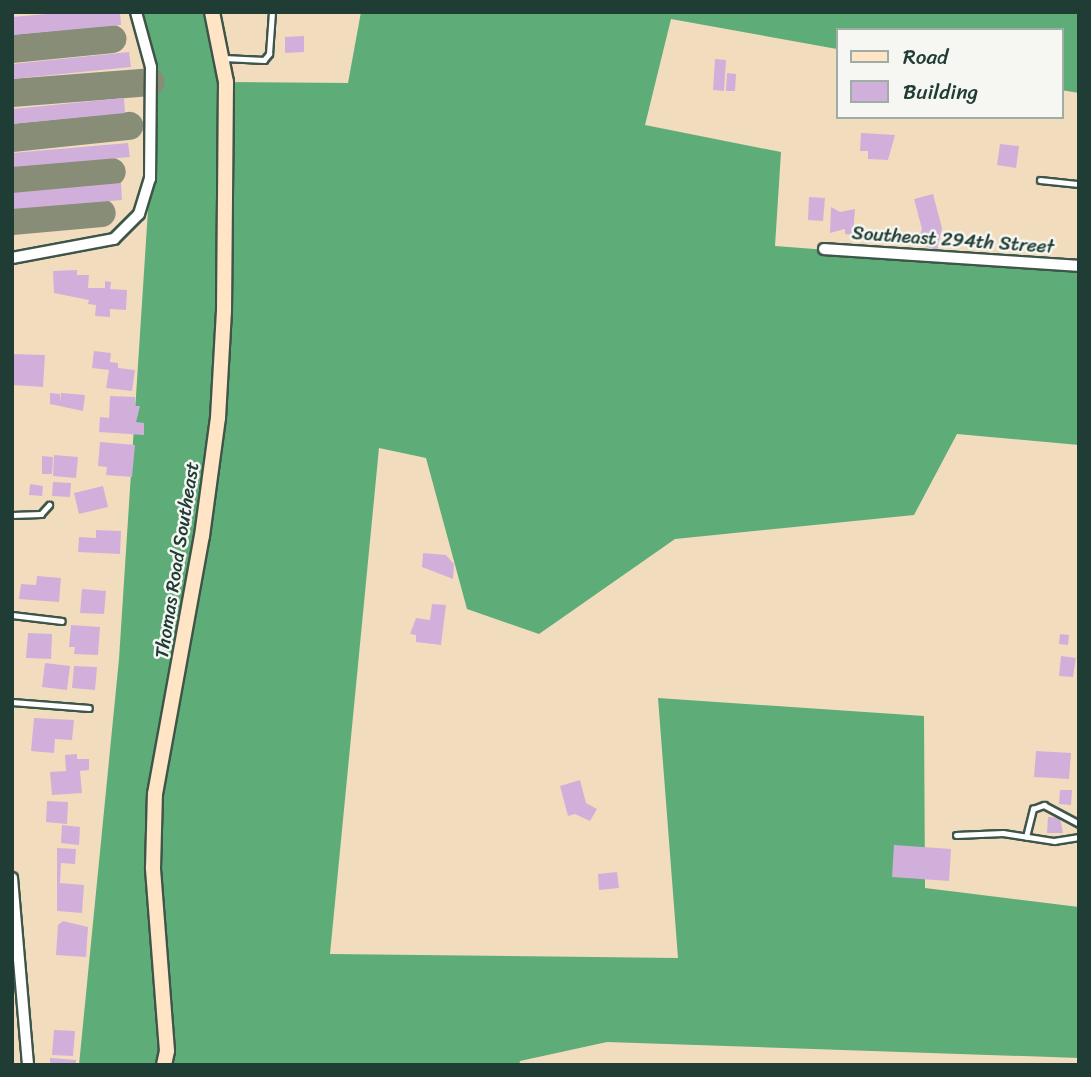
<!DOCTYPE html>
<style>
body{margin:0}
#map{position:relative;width:1091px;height:1077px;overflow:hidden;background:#f1ddbd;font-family:Sriracha,sans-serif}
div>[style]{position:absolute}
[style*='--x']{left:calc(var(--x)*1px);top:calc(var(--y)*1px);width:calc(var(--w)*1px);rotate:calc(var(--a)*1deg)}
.forest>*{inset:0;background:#5eac77}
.taxiway>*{height:28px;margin:-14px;padding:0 14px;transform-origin:14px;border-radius:14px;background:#888d78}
.building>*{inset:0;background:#d0b0da}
.roads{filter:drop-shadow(2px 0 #3e5549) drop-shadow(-2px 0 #3e5549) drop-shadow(0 2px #3e5549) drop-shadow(0 -2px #3e5549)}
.lane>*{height:4.5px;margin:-2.25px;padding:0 2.25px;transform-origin:2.25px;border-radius:2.25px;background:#fff}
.street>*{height:10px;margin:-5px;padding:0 5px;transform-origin:5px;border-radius:5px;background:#fff}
.secondary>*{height:14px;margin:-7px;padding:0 7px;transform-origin:7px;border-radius:7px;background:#ffe4c6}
span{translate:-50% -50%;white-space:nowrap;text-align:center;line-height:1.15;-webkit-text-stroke:5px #f6f6f2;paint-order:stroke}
.street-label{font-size:19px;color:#1f3d34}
.frame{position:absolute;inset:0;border:14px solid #1f3d34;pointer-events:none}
.legend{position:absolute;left:836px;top:28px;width:228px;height:91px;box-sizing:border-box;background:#f6f6f2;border:2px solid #a0aca6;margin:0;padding:9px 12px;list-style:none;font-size:21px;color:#1f3d34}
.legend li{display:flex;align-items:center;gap:14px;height:35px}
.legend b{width:35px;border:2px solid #a0aca6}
</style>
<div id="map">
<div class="forest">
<i style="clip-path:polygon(136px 12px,206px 12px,223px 82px,348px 83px,361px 12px,1079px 12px,1079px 93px,1061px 90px,1061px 30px,837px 30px,837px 49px,671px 19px,645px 125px,781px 152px,775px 246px,1079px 269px,1079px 445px,957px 434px,914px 515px,675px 539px,539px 634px,467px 609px,426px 458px,379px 448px,330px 954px,678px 958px,658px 698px,924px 716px,925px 888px,1079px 907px,1079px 1058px,607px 1042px,520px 1061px,519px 1065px,79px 1065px,119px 659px,150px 179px,151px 67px)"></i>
</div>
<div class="taxiway">
<i style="--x:12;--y:49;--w:101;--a:-5.7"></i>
<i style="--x:12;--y:93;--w:139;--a:-4.5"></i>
<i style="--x:12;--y:138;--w:118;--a:-5.9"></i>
<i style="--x:12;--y:180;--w:100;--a:-4.6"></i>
<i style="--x:12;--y:221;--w:90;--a:-5.1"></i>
</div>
<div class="building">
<i style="clip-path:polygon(69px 12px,120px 12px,121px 25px,12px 35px,12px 17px)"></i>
<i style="clip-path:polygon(304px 36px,304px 52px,285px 53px,285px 37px)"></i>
<i style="clip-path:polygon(129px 52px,131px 67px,12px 79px,12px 64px)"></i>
<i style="clip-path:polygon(715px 59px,726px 60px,724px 91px,713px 90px)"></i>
<i style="clip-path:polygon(727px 73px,736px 74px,735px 91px,726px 91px)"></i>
<i style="clip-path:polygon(124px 98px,125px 113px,12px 124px,12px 109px)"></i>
<i style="clip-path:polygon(861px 133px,895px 135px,888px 160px,868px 159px,868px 151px,860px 151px)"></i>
<i style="clip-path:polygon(128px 143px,130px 157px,12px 167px,12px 153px)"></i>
<i style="clip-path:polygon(1000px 144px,1019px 146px,1016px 168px,997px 165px)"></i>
<i style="clip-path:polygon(121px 183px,122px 200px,12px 209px,12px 193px)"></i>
<i style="clip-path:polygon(933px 194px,942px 228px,937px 250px,917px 244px,922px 229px,914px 199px)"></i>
<i style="clip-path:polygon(809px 197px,825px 198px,823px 221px,808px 220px)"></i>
<i style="clip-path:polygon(831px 207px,840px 212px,855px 209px,853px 235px,845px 234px,845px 229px,830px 233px)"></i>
<i style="clip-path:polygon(77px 270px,77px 275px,89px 275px,88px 288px,105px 288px,105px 281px,111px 282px,110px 289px,127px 290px,126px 310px,110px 309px,110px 317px,95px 316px,96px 305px,88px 304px,89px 300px,54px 293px,53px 271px)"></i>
<i style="clip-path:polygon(94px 351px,111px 353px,110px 362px,118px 363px,118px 368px,135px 370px,132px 391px,106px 388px,109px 370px,92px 368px)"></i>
<i style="clip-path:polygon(12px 354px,45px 355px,43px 387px,12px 385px)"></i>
<i style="clip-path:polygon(50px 393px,60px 394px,61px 402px,61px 393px,85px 395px,83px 411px,50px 404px)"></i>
<i style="clip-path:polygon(110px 396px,135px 397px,135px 406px,140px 406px,136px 422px,144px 423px,144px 435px,99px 432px,100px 417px,109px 418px)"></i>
<i style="clip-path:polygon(100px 442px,135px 445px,132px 477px,106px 475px,107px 467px,98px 466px)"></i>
<i style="clip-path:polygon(54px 455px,78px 457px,76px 478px,53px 476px)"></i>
<i style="clip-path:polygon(42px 456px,53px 457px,52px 474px,42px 474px)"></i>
<i style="clip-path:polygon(53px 482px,71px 483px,70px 497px,52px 496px)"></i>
<i style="clip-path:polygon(30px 484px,43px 486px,42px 496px,29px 495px)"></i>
<i style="clip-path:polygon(103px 486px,108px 507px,79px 514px,74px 493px)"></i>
<i style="clip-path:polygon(96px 530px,121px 531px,120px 554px,78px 552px,79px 537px,96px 538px)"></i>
<i style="clip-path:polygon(423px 553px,446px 555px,454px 564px,453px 579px,422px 567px)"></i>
<i style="clip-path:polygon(37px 576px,61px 578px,59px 602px,19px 599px,21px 584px,36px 585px)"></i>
<i style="clip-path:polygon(82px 589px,106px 591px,104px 614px,80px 613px)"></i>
<i style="clip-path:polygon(432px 604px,446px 605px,441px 645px,416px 642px,416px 635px,410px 634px,416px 618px,430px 620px)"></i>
<i style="clip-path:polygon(71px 625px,100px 627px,98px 655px,74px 654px,75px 647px,69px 647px)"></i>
<i style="clip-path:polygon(28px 633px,52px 634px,51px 659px,26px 658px)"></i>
<i style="clip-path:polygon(1060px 634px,1069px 635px,1068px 645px,1059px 644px)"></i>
<i style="clip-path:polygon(1061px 656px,1076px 658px,1073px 677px,1059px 676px)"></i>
<i style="clip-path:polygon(45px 663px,70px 666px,67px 690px,42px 687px)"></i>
<i style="clip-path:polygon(74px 666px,97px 667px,95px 690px,72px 688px)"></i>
<i style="clip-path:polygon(34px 718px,74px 720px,72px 740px,55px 739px,54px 753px,31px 751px)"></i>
<i style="clip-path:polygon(1036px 751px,1071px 753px,1069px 779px,1034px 777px)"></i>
<i style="clip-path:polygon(77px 754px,77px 759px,89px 759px,89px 770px,80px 771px,82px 793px,52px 795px,50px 772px,66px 771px,65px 755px)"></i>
<i style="clip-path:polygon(580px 780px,586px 803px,597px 809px,590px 821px,575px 814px,568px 816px,560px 786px)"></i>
<i style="clip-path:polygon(1060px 790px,1072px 790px,1071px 805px,1059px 804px)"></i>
<i style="clip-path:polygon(47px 801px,68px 802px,67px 824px,46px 822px)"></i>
<i style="clip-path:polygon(1048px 817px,1060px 818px,1063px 833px,1047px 833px)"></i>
<i style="clip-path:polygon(62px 825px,80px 827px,79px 845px,61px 843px)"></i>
<i style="clip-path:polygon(894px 845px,951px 849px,949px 881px,892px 877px)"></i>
<i style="clip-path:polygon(57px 848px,76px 849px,75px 864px,61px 863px,60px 883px,84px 885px,82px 913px,57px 911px)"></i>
<i style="clip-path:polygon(617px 872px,619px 888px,599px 890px,598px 874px)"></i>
<i style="clip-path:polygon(63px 921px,88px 927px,86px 957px,56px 955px,58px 925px)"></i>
<i style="clip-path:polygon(54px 1030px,75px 1031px,73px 1056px,52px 1055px)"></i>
<i style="clip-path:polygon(50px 1058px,76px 1060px,76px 1065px,50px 1065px)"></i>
</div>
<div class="roads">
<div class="lane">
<i style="--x:224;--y:58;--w:40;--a:2.9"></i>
<i style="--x:264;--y:60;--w:8;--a:-50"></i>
<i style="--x:269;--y:54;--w:42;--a:-85.9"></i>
<i style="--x:1040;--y:180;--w:39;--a:6"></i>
<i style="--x:12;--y:515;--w:29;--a:-2"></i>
<i style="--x:41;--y:514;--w:12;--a:-48"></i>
<i style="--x:12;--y:615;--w:50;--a:6.8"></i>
<i style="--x:12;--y:702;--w:77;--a:4.5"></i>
<i style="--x:956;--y:835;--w:47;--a:-2.4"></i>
<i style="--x:1003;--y:833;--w:52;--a:8.9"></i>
<i style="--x:1054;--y:841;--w:25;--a:-9"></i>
<i style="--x:1026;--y:837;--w:29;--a:-76"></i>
<i style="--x:1033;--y:809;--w:12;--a:-20"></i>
<i style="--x:1044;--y:805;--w:40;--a:28"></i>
</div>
<div class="street">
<i style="--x:824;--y:249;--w:256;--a:3.8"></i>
<i style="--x:12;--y:258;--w:104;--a:-10.6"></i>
<i style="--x:114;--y:239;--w:35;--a:-45"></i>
<i style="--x:139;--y:214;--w:37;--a:-73"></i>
<i style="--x:150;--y:179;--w:112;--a:-89.5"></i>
<i style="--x:151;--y:67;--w:57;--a:-105.3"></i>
<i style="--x:12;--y:878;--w:188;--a:85.1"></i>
</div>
<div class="secondary">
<i style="--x:164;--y:1065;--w:14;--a:-78"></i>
<i style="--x:167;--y:1051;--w:184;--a:-94.4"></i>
<i style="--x:153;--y:868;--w:74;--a:-88.5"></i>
<i style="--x:155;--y:794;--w:262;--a:-79.7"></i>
<i style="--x:202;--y:536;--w:119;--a:-82.3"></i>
<i style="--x:218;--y:418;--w:107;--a:-86.8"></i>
<i style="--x:224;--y:311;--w:229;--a:-89.5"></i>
<i style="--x:226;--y:82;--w:71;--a:-101.3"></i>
</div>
</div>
<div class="street-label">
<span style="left:953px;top:240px;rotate:4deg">Southeast 294th Street</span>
<span style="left:177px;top:560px;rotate:-81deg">Thomas Road Southeast</span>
</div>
<div class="frame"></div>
<ul class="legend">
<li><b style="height:9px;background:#ffe4c6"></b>Road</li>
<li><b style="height:19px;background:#d0b0da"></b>Building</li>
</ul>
</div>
